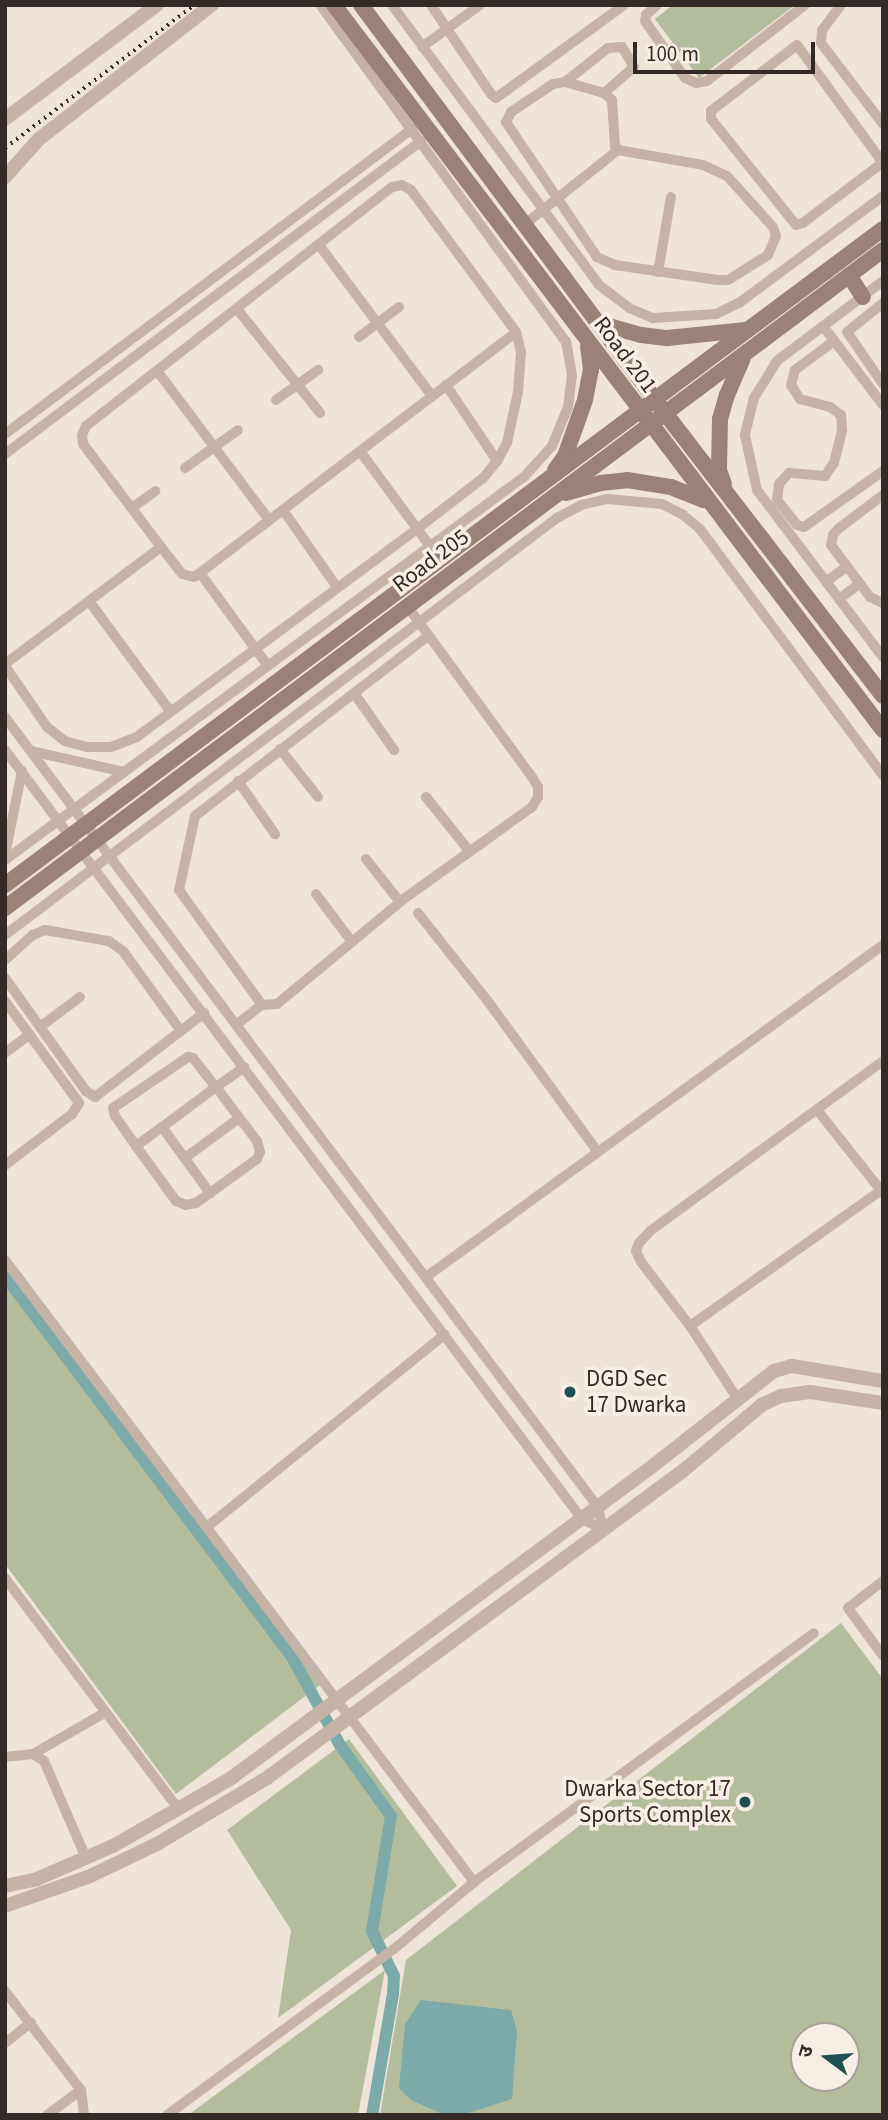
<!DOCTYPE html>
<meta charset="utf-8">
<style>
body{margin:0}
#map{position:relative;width:888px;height:2120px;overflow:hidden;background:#efe4da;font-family:"Source Sans 3","Noto Sans Devanagari",sans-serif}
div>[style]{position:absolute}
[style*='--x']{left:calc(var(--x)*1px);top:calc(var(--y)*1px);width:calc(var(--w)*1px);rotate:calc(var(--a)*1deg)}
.green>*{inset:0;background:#b4bd9b}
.water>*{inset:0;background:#7baaa8}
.canal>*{height:12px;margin:-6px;padding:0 6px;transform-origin:6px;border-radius:6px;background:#7baaa8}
.minor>*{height:10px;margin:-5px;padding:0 5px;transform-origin:5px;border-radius:5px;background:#c6b3a7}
.tertiary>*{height:14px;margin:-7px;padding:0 7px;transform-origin:7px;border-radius:7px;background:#c6b3a7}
.secondary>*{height:16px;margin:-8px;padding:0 8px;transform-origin:8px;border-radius:8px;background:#9a8279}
.rail>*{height:3.5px;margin-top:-1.75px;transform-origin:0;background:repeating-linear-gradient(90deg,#332a27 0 2px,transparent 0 7px)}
.dots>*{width:19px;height:19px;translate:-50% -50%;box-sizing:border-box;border:4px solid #f7eee6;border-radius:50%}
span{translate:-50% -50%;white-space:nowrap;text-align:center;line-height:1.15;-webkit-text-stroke:7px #f7eee6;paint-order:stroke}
.street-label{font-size:23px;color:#332a27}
.poi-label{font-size:23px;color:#332a27}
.left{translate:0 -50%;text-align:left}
.right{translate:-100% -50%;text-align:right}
.frame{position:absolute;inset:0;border:7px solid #332a27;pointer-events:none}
.north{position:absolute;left:790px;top:2022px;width:70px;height:70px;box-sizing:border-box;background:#f7eee6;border:2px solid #a9a09a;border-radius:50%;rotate:286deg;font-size:19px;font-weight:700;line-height:28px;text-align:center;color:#332a27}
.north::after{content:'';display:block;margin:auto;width:24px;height:32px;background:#205151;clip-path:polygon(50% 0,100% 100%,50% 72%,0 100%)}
.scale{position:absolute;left:633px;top:42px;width:182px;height:32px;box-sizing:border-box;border:4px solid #332a27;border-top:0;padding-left:9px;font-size:21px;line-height:24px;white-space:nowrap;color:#332a27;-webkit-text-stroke:5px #f7eee6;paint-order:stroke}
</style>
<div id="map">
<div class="green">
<i style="clip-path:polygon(673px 5px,795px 5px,699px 78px,655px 19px)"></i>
<i style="clip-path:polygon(5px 1262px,320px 1685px,176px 1794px,5px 1564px)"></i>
<i style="clip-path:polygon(evenodd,841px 1623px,883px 1679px,883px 2115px,380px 2115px,406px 1960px,841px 1623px,804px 2036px,846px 2036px,846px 2078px,804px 2078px,804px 2036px)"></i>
<i style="clip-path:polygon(349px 1739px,457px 1886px,278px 2018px,291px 1930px,227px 1830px)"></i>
<i style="clip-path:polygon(385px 1970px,358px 2115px,188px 2115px)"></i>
</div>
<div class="water">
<i style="clip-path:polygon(421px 2000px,511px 2010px,517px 2031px,512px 2099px,465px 2114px,440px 2113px,411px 2100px,399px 2088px,405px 2024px)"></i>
</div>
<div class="canal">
<i style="--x:5;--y:1276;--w:477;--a:53"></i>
<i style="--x:292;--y:1657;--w:100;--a:61.4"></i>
<i style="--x:340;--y:1745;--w:87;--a:54.3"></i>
<i style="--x:391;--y:1816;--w:117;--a:99.4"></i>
<i style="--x:372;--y:1931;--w:50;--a:63.9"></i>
<i style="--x:394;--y:1976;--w:18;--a:93"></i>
<i style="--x:393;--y:1994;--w:123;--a:99.8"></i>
</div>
<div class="minor">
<i style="--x:392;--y:5;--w:348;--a:53.5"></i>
<i style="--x:599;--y:285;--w:38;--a:37"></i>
<i style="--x:629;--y:308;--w:26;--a:23"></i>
<i style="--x:653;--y:318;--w:63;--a:-3.6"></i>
<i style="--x:716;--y:314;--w:25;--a:-26"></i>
<i style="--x:739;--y:303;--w:179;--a:-36.6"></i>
<i style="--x:431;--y:5;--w:107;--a:56"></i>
<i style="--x:491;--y:94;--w:6;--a:39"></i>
<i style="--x:496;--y:98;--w:158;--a:-36"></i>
<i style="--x:657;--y:5;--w:15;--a:138"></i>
<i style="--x:646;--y:15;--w:6;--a:99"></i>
<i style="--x:645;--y:21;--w:70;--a:54.9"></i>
<i style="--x:685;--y:78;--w:12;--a:24"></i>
<i style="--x:696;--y:83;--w:11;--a:-10"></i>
<i style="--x:707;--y:81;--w:124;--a:-37.8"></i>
<i style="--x:841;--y:5;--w:31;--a:127"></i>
<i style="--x:822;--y:30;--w:13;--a:94"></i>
<i style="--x:821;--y:43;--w:102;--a:52.6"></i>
<i style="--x:422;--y:47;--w:72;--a:-35.9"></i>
<i style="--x:565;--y:82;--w:41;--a:15.8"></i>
<i style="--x:604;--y:93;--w:11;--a:41"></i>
<i style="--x:612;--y:100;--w:46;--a:86.3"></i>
<i style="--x:615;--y:146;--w:5;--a:53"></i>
<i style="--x:618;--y:150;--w:86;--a:10"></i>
<i style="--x:703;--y:165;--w:26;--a:25"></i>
<i style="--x:727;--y:176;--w:69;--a:48"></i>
<i style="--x:773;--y:227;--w:9;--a:72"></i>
<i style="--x:776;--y:236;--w:21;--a:113"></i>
<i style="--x:768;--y:255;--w:47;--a:148"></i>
<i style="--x:728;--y:280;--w:10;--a:180"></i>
<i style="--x:718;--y:280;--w:104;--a:-171.7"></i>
<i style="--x:615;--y:265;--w:20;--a:-156"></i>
<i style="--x:597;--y:257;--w:163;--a:-124"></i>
<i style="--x:506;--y:122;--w:11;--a:-63"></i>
<i style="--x:511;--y:112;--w:50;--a:-33.7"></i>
<i style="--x:553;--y:84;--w:12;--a:-9"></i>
<i style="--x:565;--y:82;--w:55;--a:-38.3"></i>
<i style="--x:608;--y:48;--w:14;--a:-4"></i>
<i style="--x:622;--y:47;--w:23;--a:59"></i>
<i style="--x:634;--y:67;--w:40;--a:139"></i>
<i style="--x:882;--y:163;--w:99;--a:142.8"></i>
<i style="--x:803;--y:223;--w:7;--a:164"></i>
<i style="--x:796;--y:225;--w:136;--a:-128.7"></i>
<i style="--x:711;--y:119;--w:8;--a:-90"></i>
<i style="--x:711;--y:111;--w:108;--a:-37.5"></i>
<i style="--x:797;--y:45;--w:146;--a:53.9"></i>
<i style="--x:525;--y:224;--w:119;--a:-38.5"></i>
<i style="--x:319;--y:245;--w:189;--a:53.2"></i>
<i style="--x:658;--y:272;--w:76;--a:-80.2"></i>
<i style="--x:883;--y:281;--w:133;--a:143"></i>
<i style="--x:777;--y:361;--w:44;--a:121.9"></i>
<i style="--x:754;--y:398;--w:38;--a:104"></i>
<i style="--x:745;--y:435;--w:56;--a:77.7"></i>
<i style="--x:757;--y:490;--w:209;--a:53"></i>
<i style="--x:883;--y:303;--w:46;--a:141.1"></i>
<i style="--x:847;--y:332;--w:63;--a:55.3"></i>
<i style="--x:237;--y:309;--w:133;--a:51.4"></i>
<i style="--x:823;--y:326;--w:99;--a:52.8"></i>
<i style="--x:359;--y:337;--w:50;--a:-36.9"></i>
<i style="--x:834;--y:341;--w:49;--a:143.4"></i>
<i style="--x:795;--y:370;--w:16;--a:105"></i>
<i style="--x:791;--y:385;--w:17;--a:57"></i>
<i style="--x:800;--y:399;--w:31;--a:15"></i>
<i style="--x:830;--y:407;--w:14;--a:36"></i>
<i style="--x:841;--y:415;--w:16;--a:86"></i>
<i style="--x:842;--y:431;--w:33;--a:104"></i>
<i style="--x:834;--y:463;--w:16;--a:125"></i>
<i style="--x:825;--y:476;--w:36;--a:-175"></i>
<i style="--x:789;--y:473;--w:15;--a:132"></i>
<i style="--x:779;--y:484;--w:16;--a:97"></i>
<i style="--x:777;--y:500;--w:32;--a:51"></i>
<i style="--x:797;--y:525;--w:7;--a:16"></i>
<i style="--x:804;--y:527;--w:97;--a:-35.3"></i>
<i style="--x:158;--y:372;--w:185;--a:53.1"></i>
<i style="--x:446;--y:385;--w:92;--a:56.1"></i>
<i style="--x:276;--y:400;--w:52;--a:-35.5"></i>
<i style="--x:5;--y:434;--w:509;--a:-36.85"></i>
<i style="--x:360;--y:451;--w:135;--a:53.7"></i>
<i style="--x:5;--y:454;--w:521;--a:-36.96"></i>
<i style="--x:185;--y:468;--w:65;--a:-35.6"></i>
<i style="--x:883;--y:495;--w:56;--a:142.9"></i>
<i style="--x:838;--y:529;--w:8;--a:130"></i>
<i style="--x:833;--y:535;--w:10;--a:101"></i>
<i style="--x:831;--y:545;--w:65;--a:53.1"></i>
<i style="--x:870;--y:597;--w:14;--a:25"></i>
<i style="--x:132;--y:508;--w:29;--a:-36"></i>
<i style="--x:283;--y:510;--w:94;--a:55"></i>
<i style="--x:161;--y:547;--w:34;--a:52"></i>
<i style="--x:182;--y:574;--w:12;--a:14"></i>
<i style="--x:194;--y:577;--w:7;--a:-34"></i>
<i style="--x:200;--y:573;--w:115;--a:53.8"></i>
<i style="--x:200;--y:573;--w:397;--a:-37.3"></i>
<i style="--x:826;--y:582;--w:25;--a:-37"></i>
<i style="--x:839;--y:599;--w:25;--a:-37"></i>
<i style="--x:89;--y:601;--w:137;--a:53.6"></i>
<i style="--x:408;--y:607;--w:210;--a:53.9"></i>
<i style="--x:532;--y:777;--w:12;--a:59"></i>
<i style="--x:538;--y:787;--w:10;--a:90"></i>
<i style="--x:538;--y:797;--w:12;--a:121"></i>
<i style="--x:532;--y:807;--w:156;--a:144.4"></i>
<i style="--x:405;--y:898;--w:166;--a:140.4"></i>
<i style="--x:277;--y:1004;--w:15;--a:176"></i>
<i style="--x:262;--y:1005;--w:142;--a:-125.8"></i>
<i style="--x:179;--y:890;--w:76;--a:-77.8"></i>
<i style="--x:195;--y:816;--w:294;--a:-37.7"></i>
<i style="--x:5;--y:664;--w:195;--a:-36.9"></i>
<i style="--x:161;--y:547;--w:129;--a:-127.1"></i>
<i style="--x:83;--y:444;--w:9;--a:-96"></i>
<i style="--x:82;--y:435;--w:10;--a:-66"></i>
<i style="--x:86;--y:426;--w:388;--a:-38"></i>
<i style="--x:392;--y:187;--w:10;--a:-11"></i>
<i style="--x:402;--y:185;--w:10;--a:29"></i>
<i style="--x:411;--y:190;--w:177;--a:53.5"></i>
<i style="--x:516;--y:332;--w:21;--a:76"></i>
<i style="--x:521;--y:352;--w:40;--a:94.3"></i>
<i style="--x:518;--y:392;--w:52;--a:102.2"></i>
<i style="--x:507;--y:443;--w:21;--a:119"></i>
<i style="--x:497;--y:461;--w:22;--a:129"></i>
<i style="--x:483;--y:478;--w:83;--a:142.3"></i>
<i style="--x:417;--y:529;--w:349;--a:143.4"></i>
<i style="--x:137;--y:737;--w:28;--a:159"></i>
<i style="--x:111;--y:747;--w:24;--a:180"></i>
<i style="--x:87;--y:747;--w:23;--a:-165"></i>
<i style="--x:65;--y:741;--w:23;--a:-142"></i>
<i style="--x:47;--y:727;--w:74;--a:-124.5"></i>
<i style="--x:354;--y:693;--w:70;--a:54.9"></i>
<i style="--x:5;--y:717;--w:988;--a:53.11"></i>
<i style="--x:598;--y:1507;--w:23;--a:77"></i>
<i style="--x:280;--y:749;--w:61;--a:51.6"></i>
<i style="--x:5;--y:750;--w:961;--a:53.12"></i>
<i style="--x:582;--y:1519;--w:23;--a:25"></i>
<i style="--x:31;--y:751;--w:95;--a:12.7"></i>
<i style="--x:238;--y:781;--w:65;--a:55.1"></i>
<i style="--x:426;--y:797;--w:70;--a:51.3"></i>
<i style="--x:5;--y:855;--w:86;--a:-78.6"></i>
<i style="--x:366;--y:859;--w:55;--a:51.7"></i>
<i style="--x:5;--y:860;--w:646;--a:-36.44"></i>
<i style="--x:525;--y:476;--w:40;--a:-48"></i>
<i style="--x:552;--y:446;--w:42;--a:-67.7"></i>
<i style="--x:568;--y:407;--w:32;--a:-83"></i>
<i style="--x:572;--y:375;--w:34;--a:-100"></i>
<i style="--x:566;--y:342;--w:417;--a:-126.1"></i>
<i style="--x:316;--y:894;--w:60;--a:53.1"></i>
<i style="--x:418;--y:913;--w:111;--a:51.6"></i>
<i style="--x:487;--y:1000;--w:187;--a:53.9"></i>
<i style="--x:5;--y:935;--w:692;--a:-37.07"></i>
<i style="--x:557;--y:518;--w:27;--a:-28"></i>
<i style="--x:581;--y:505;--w:28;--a:-13"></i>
<i style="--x:608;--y:499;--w:54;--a:5.3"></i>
<i style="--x:662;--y:504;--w:22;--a:27"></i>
<i style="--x:682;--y:514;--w:23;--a:40"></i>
<i style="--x:700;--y:529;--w:307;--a:53.4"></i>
<i style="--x:5;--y:960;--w:38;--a:-42"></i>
<i style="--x:33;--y:935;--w:13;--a:-23"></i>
<i style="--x:45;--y:930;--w:65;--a:9.8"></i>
<i style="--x:109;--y:941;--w:17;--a:36"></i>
<i style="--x:123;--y:951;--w:99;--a:54.1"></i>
<i style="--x:5;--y:978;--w:139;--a:54.4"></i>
<i style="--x:86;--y:1091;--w:11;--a:34"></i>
<i style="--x:95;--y:1097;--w:138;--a:-37.6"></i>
<i style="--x:5;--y:1001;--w:126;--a:54"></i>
<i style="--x:79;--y:1103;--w:13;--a:122"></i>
<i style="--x:72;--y:1114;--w:84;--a:142.7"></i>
<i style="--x:236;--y:1025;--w:33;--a:-38"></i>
<i style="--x:40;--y:1027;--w:50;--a:-36.9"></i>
<i style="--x:5;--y:1053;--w:31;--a:-37"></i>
<i style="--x:818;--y:1111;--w:105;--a:51.6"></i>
<i style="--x:162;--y:1127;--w:82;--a:54"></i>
<i style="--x:136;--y:1146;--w:37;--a:-125"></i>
<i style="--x:115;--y:1116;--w:8;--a:-104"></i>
<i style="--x:113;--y:1108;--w:91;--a:-34.2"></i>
<i style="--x:188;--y:1057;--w:5;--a:11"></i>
<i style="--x:193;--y:1058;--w:37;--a:52"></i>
<i style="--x:216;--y:1087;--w:68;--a:52.8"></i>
<i style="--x:257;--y:1141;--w:11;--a:75"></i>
<i style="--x:260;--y:1152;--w:8;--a:113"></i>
<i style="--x:257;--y:1159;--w:75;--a:144.2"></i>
<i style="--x:196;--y:1203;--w:10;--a:169"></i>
<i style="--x:186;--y:1205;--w:11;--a:-158"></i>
<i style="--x:176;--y:1201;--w:68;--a:-126"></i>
<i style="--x:136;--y:1146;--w:46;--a:-36.1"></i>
<i style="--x:173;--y:1119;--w:54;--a:-36.7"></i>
<i style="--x:216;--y:1087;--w:16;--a:-35"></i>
<i style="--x:229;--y:1078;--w:19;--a:-36"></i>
<i style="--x:185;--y:1158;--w:67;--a:-36.5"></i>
<i style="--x:5;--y:1260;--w:779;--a:52.98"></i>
<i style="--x:426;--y:1277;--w:565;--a:-36"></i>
<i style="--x:690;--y:1326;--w:237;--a:-35.4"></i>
<i style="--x:737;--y:1398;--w:86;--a:-123.1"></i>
<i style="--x:690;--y:1326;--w:81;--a:-127.4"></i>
<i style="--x:641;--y:1262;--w:12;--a:-114"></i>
<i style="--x:636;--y:1251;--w:9;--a:-69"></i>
<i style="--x:639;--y:1243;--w:16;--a:-47"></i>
<i style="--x:650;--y:1231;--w:288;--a:-36.1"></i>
<i style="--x:207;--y:1527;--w:306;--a:-39"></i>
<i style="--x:5;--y:1578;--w:290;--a:53.1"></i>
<i style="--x:883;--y:1581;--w:44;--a:142.4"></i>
<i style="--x:848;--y:1608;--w:59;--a:53.9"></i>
<i style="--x:33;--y:1754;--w:84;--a:-29.9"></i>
<i style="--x:5;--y:1757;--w:28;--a:-6"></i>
<i style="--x:33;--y:1754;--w:13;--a:32"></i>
<i style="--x:44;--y:1761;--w:106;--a:66.6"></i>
<i style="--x:5;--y:1991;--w:125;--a:52.5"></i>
<i style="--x:81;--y:2090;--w:25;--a:83"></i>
<i style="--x:5;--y:2043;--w:33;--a:-38"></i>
<i style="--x:47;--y:2115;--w:42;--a:-36.3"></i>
<i style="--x:167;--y:2115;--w:281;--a:-36.2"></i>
<i style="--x:394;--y:1949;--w:104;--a:-39.9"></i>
<i style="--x:474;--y:1882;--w:421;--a:-36.2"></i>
</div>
<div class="tertiary">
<i style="--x:5;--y:119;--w:190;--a:-36.9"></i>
<i style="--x:5;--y:177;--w:51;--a:-48.2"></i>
<i style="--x:39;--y:139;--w:219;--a:-37.8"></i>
<i style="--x:5;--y:1886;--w:33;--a:-12"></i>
<i style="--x:37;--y:1879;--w:83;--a:-23.5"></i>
<i style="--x:113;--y:1846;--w:135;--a:-29.8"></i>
<i style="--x:230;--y:1779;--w:528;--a:-36.52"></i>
<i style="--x:654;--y:1465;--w:152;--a:-38.1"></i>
<i style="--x:774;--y:1371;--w:19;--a:-16"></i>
<i style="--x:792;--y:1366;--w:92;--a:9.4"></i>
<i style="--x:5;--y:1906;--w:88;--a:-19.3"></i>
<i style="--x:88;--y:1877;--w:76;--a:-25.6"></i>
<i style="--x:157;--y:1844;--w:128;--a:-31"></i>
<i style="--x:267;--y:1778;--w:518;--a:-36.45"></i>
<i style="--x:684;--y:1470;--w:103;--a:-39.9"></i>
<i style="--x:763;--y:1404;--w:20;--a:-24"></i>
<i style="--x:781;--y:1396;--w:29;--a:-8"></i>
<i style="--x:810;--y:1392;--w:74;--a:8.6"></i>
</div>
<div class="secondary">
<i style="--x:334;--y:5;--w:909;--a:52.87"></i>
<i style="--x:361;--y:5;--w:509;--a:53.31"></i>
<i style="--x:665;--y:413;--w:357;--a:52.4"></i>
<i style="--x:849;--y:275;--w:26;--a:58"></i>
<i style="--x:598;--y:323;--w:45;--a:15.6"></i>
<i style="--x:641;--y:335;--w:26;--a:7"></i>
<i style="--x:667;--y:338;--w:77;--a:-5.9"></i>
<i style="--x:555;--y:470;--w:17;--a:-54"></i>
<i style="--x:565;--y:456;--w:59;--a:-70.3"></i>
<i style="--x:585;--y:400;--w:31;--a:-79"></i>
<i style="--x:591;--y:370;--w:24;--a:-97"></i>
<i style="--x:724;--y:484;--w:15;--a:-110"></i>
<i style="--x:719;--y:470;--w:51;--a:-88.9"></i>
<i style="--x:720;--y:419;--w:25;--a:-74"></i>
<i style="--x:727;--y:395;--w:40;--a:-66.6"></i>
<i style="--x:566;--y:493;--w:35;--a:-16"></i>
<i style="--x:600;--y:483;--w:27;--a:-6"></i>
<i style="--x:627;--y:480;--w:45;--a:9"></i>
<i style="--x:671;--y:487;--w:35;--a:22"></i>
<i style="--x:5;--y:885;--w:1096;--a:-36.77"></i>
<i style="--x:5;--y:908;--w:1097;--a:-36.85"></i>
</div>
<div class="rail">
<i style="--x:5;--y:148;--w:237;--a:-37.1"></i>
</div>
<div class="dots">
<i style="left:570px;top:1392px;background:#205151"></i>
<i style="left:745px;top:1802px;background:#205151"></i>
</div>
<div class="street-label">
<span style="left:625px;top:355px;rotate:53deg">Road 201</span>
<span style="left:431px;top:561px;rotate:-37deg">Road 205</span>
</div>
<div class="poi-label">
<span class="left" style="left:586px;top:1392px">DGD Sec<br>17 Dwarka</span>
<span class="right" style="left:731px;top:1802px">Dwarka Sector 17<br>Sports Complex</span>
</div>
<div class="frame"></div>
<div class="north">उ</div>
<div class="scale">100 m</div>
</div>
